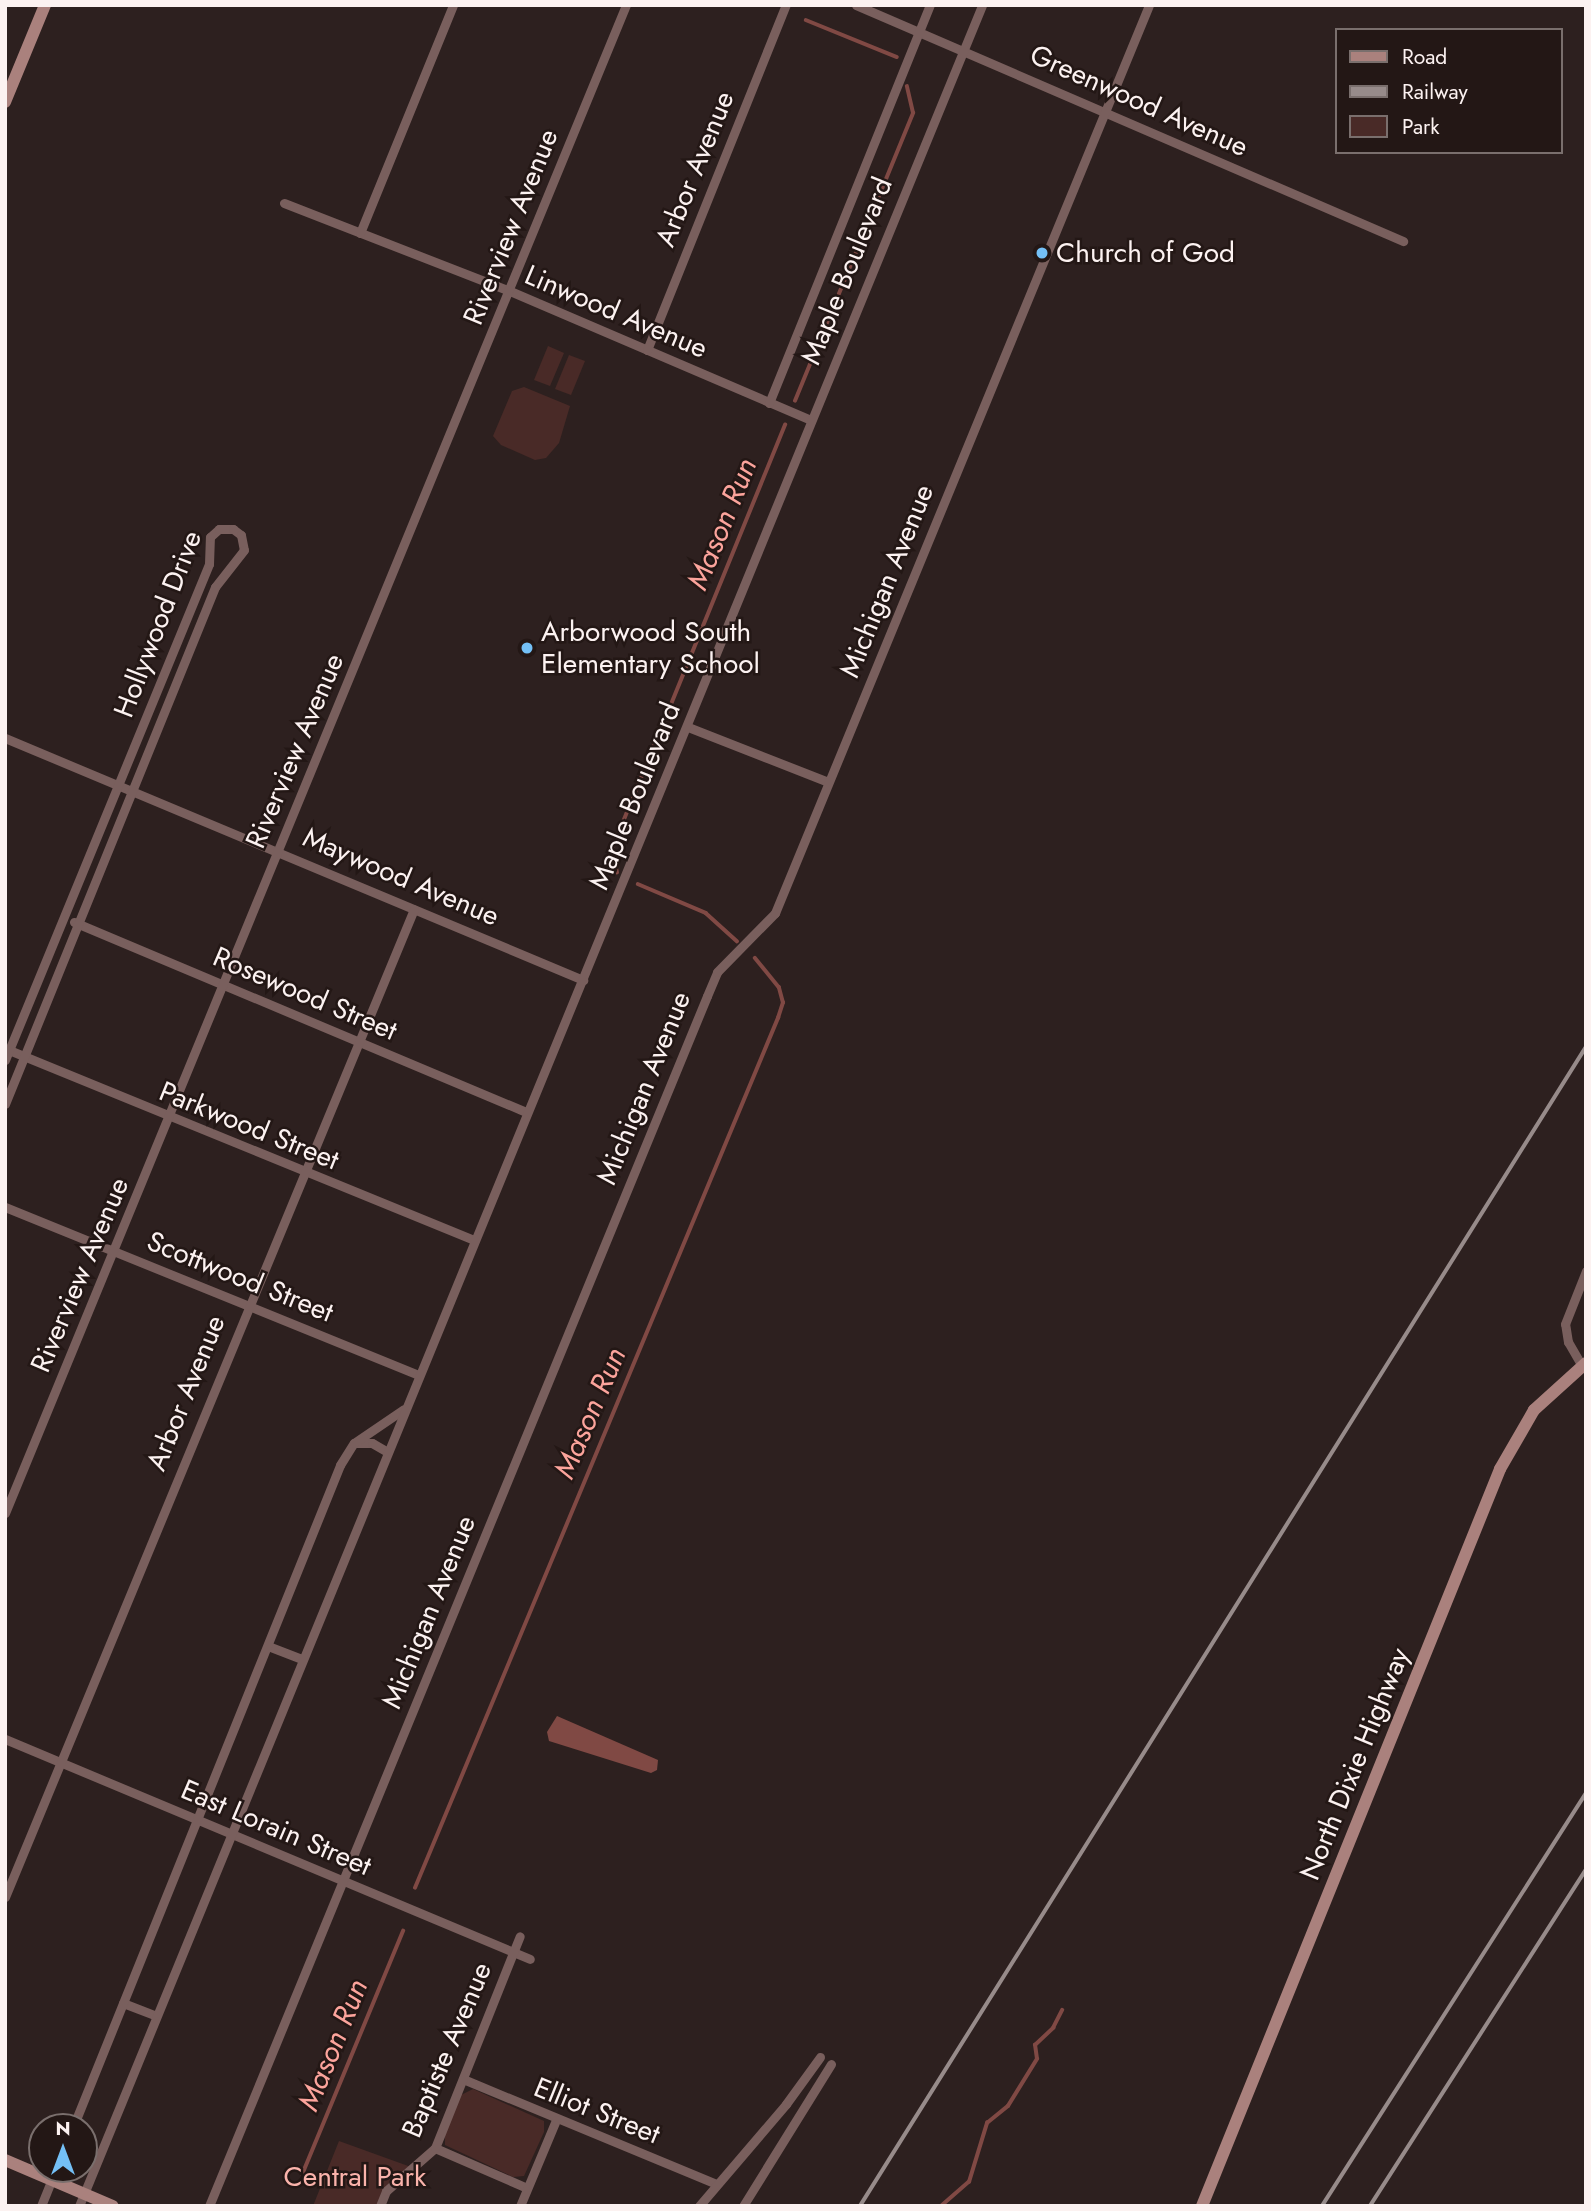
<!DOCTYPE html>
<style>
body{margin:0}
#map{position:relative;width:1591px;height:2211px;overflow:hidden;background:#2d201f;font-family:Jost,sans-serif}
div>[style]{position:absolute}
[style*='--x']{left:calc(var(--x)*1px);top:calc(var(--y)*1px);width:calc(var(--w)*1px);rotate:calc(var(--a)*1deg)}
.green>*{inset:0;background:#492a27}
.water>*{inset:0;background:#804944}
.stream>*{height:3.5px;margin:-1.75px;padding:0 1.75px;transform-origin:1.75px;border-radius:1.75px;background:#804944}
.street>*{height:9px;margin:-4.5px;padding:0 4.5px;transform-origin:4.5px;border-radius:4.5px;background:#795f5d}
.secondary>*{height:12px;margin:-6px;padding:0 6px;transform-origin:6px;border-radius:6px;background:#aa817d}
.rail>*{height:3.5px;margin:-1.75px;padding:0 1.75px;transform-origin:1.75px;border-radius:1.75px;background:#978b8a}
.dots>*{width:19px;height:19px;translate:-50% -50%;box-sizing:border-box;border:4px solid #231715;border-radius:50%}
span{translate:-50% -50%;white-space:nowrap;text-align:center;line-height:1.15;-webkit-text-stroke:5px #231715;paint-order:stroke}
.street-label{font-size:28px;color:#fcf2f1}
.poi-label{font-size:28px;color:#fcf2f1}
.left{translate:0 -50%;text-align:left}
.park-label{font-size:28px;color:#fab3ab}
.water-label{font-size:30px;color:#fca49c;font-style:italic}
.frame{position:absolute;inset:0;border:7px solid #fcf2f1;pointer-events:none}
.legend{position:absolute;left:1335px;top:28px;width:228px;height:126px;box-sizing:border-box;background:#231715;border:2px solid #7a6f6d;margin:0;padding:9px 12px;list-style:none;font-size:21px;color:#fcf2f1}
.legend li{display:flex;align-items:center;gap:14px;height:35px}
.legend b{width:35px;border:2px solid #7a6f6d}
.north{position:absolute;left:28px;top:2113px;width:70px;height:70px;box-sizing:border-box;background:#231715;border:2px solid #7a6f6d;border-radius:50%;rotate:0deg;font-size:19px;font-weight:700;line-height:28px;text-align:center;color:#fcf2f1}
.north::after{content:'';display:block;margin:auto;width:24px;height:32px;background:#74c0f6;clip-path:polygon(50% 0,100% 100%,50% 72%,0 100%)}
</style>
<div id="map">
<div class="green">
<i style="clip-path:polygon(548px 346px,564px 353px,550px 386px,534px 380px)"></i>
<i style="clip-path:polygon(569px 355px,585px 361px,571px 395px,555px 389px)"></i>
<i style="clip-path:polygon(524px 387px,570px 406px,559px 443px,546px 458px,535px 460px,501px 445px,493px 436px,512px 391px)"></i>
<i style="clip-path:polygon(473px 2089px,544px 2121px,544px 2132px,524px 2176px,513px 2177px,445px 2145px,445px 2132px,461px 2095px)"></i>
<i style="clip-path:polygon(339px 2141px,411px 2167px,377px 2206px,313px 2206px)"></i>
</div>
<div class="water">
<i style="clip-path:polygon(557px 1716px,658px 1760px,657px 1770px,651px 1773px,549px 1741px,547px 1732px)"></i>
</div>
<div class="stream">
<i style="--x:806;--y:20;--w:98;--a:22.1"></i>
<i style="--x:795;--y:401;--w:311;--a:-67.7"></i>
<i style="--x:913;--y:113;--w:27;--a:-103"></i>
<i style="--x:617;--y:873;--w:25;--a:-102"></i>
<i style="--x:612;--y:849;--w:458;--a:-67.8"></i>
<i style="--x:638;--y:884;--w:74;--a:23.1"></i>
<i style="--x:706;--y:913;--w:42;--a:42.1"></i>
<i style="--x:415;--y:1888;--w:943;--a:-67.35"></i>
<i style="--x:778;--y:1018;--w:16;--a:-72"></i>
<i style="--x:783;--y:1003;--w:16;--a:-105"></i>
<i style="--x:779;--y:988;--w:38;--a:-129"></i>
<i style="--x:302;--y:2175;--w:264;--a:-67.5"></i>
<i style="--x:941;--y:2206;--w:37;--a:-41"></i>
<i style="--x:969;--y:2182;--w:62;--a:-73"></i>
<i style="--x:987;--y:2123;--w:27;--a:-39"></i>
<i style="--x:1008;--y:2106;--w:55;--a:-58.3"></i>
<i style="--x:1037;--y:2059;--w:14;--a:-98"></i>
<i style="--x:1035;--y:2045;--w:25;--a:-43"></i>
<i style="--x:1053;--y:2028;--w:20;--a:-63"></i>
</div>
<div class="street">
<i style="--x:856;--y:5;--w:596;--a:23.34"></i>
<i style="--x:284;--y:203;--w:243;--a:21.3"></i>
<i style="--x:510;--y:291;--w:327;--a:23.2"></i>
<i style="--x:360;--y:233;--w:246;--a:-67.8"></i>
<i style="--x:647;--y:350;--w:372;--a:-68.1"></i>
<i style="--x:769;--y:403;--w:429;--a:-68"></i>
<i style="--x:688;--y:727;--w:150;--a:21.4"></i>
<i style="--x:5;--y:738;--w:627;--a:22.72"></i>
<i style="--x:74;--y:922;--w:491;--a:22.8"></i>
<i style="--x:9;--y:1050;--w:502;--a:22.23"></i>
<i style="--x:5;--y:1060;--w:536;--a:-67.64"></i>
<i style="--x:209;--y:564;--w:27;--a:-88"></i>
<i style="--x:210;--y:537;--w:12;--a:-42"></i>
<i style="--x:219;--y:529;--w:14;--a:0"></i>
<i style="--x:233;--y:529;--w:10;--a:37"></i>
<i style="--x:241;--y:535;--w:15;--a:79"></i>
<i style="--x:244;--y:550;--w:47;--a:128.1"></i>
<i style="--x:215;--y:587;--w:558;--a:112.11"></i>
<i style="--x:5;--y:1207;--w:446;--a:22.1"></i>
<i style="--x:1582;--y:1366;--w:28;--a:-120"></i>
<i style="--x:1568;--y:1342;--w:18;--a:-99"></i>
<i style="--x:1565;--y:1324;--w:57;--a:-68.4"></i>
<i style="--x:355;--y:1443;--w:17;--a:0"></i>
<i style="--x:372;--y:1443;--w:16;--a:30"></i>
<i style="--x:5;--y:1513;--w:1631;--a:-67.62"></i>
<i style="--x:268;--y:1646;--w:34;--a:21"></i>
<i style="--x:5;--y:1739;--w:569;--a:22.74"></i>
<i style="--x:5;--y:1897;--w:1069;--a:-67.51"></i>
<i style="--x:123;--y:2003;--w:33;--a:21"></i>
<i style="--x:463;--y:2079;--w:274;--a:22.5"></i>
<i style="--x:73;--y:2127;--w:714;--a:-68.03"></i>
<i style="--x:340;--y:1465;--w:26;--a:-58"></i>
<i style="--x:354;--y:1443;--w:60;--a:-34.2"></i>
<i style="--x:435;--y:2148;--w:100;--a:23.5"></i>
<i style="--x:41;--y:2206;--w:40;--a:-68"></i>
<i style="--x:79;--y:2206;--w:2379;--a:-67.69"></i>
<i style="--x:209;--y:2206;--w:1308;--a:-67.63"></i>
<i style="--x:707;--y:996;--w:26;--a:-67"></i>
<i style="--x:717;--y:972;--w:83;--a:-45.5"></i>
<i style="--x:775;--y:913;--w:982;--a:-67.61"></i>
<i style="--x:380;--y:2206;--w:16;--a:-68"></i>
<i style="--x:386;--y:2191;--w:65;--a:-41.3"></i>
<i style="--x:435;--y:2148;--w:228;--a:-68.2"></i>
<i style="--x:520;--y:2206;--w:93;--a:-67.3"></i>
<i style="--x:699;--y:2206;--w:134;--a:-49.5"></i>
<i style="--x:786;--y:2104;--w:58;--a:-54.1"></i>
<i style="--x:743;--y:2206;--w:167;--a:-58.2"></i>
</div>
<div class="secondary">
<i style="--x:5;--y:102;--w:105;--a:-67.6"></i>
<i style="--x:5;--y:2160;--w:117;--a:23.1"></i>
<i style="--x:1202;--y:2206;--w:795;--a:-67.98"></i>
<i style="--x:1500;--y:1469;--w:68;--a:-60"></i>
<i style="--x:1534;--y:1410;--w:70;--a:-42.1"></i>
</div>
<div class="rail">
<i style="--x:860;--y:2206;--w:1368;--a:-57.94"></i>
<i style="--x:1322;--y:2206;--w:490;--a:-57.4"></i>
<i style="--x:1370;--y:2206;--w:400;--a:-57.3"></i>
</div>
<div class="dots">
<i style="left:1042px;top:253px;background:#74c0f6"></i>
<i style="left:527px;top:648px;background:#74c0f6"></i>
</div>
<div class="street-label">
<span style="left:1139px;top:101px;rotate:24deg">Greenwood Avenue</span>
<span style="left:695px;top:169px;rotate:-68deg">Arbor Avenue</span>
<span style="left:511px;top:227px;rotate:-68deg">Riverview Avenue</span>
<span style="left:847px;top:271px;rotate:-68deg">Maple Boulevard</span>
<span style="left:616px;top:312px;rotate:23deg">Linwood Avenue</span>
<span style="left:887px;top:581px;rotate:-68deg">Michigan Avenue</span>
<span style="left:158px;top:624px;rotate:-69deg">Hollywood Drive</span>
<span style="left:295px;top:751px;rotate:-67deg">Riverview Avenue</span>
<span style="left:635px;top:796px;rotate:-68deg">Maple Boulevard</span>
<span style="left:401px;top:877px;rotate:23deg">Maywood Avenue</span>
<span style="left:305px;top:994px;rotate:23deg">Rosewood Street</span>
<span style="left:644px;top:1088px;rotate:-68deg">Michigan Avenue</span>
<span style="left:249px;top:1126px;rotate:22deg">Parkwood Street</span>
<span style="left:80px;top:1275px;rotate:-67deg">Riverview Avenue</span>
<span style="left:240px;top:1277px;rotate:22deg">Scottwood Street</span>
<span style="left:186px;top:1393px;rotate:-68deg">Arbor Avenue</span>
<span style="left:429px;top:1612px;rotate:-68deg">Michigan Avenue</span>
<span style="left:1355px;top:1764px;rotate:-68deg">North Dixie Highway</span>
<span style="left:276px;top:1828px;rotate:23deg">East Lorain Street</span>
<span style="left:447px;top:2050px;rotate:-67deg">Baptiste Avenue</span>
<span style="left:597px;top:2111px;rotate:22deg">Elliot Street</span>
</div>
<div class="poi-label">
<span class="left" style="left:1056px;top:253px">Church of God</span>
<span class="left" style="left:541px;top:648px">Arborwood South<br>Elementary School</span>
</div>
<div class="park-label">
<span style="left:355px;top:2177px">Central Park</span>
</div>
<div class="water-label">
<span style="left:722px;top:524px;rotate:-68deg">Mason Run</span>
<span style="left:590px;top:1413px;rotate:-67deg">Mason Run</span>
<span style="left:333px;top:2045px;rotate:-68deg">Mason Run</span>
</div>
<div class="frame"></div>
<ul class="legend">
<li><b style="height:9px;background:#aa817d"></b>Road</li>
<li><b style="height:9px;background:#978b8a"></b>Railway</li>
<li><b style="height:19px;background:#492a27"></b>Park</li>
</ul>
<div class="north">N</div>
</div>
